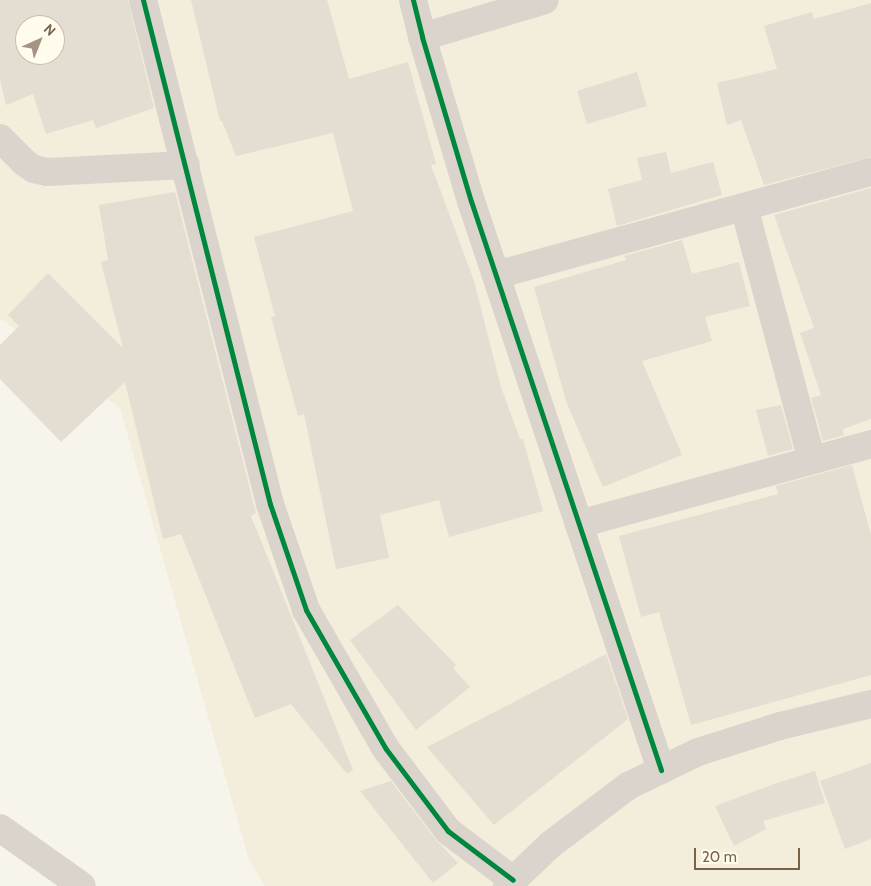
<!DOCTYPE html>
<style>
body{margin:0}
#map{position:relative;width:871px;height:886px;overflow:hidden;background:#f7f4eb;font-family:Cabin,sans-serif}
div>[style]{position:absolute}
[style*='--x']{left:calc(var(--x)*1px);top:calc(var(--y)*1px);width:calc(var(--w)*1px);rotate:calc(var(--a)*1deg)}
.residential>*{inset:0;background:#f3eddb}
.building>*{inset:0;background:#e4ddd2}
.street>*{height:28px;margin:-14px;padding:0 14px;transform-origin:14px;border-radius:14px;background:#dad4cd}
.secondary>*{height:28px;margin:-14px;padding:0 14px;transform-origin:14px;border-radius:14px;background:#dad4cd}
.cycleway>*{height:5px;margin:-2.5px;padding:0 2.5px;transform-origin:2.5px;border-radius:2.5px;background:#00873e}
span{translate:-50% -50%;white-space:nowrap;text-align:center;line-height:1.15;-webkit-text-stroke:4px #fffbed;paint-order:stroke}
.north{position:absolute;left:15px;top:15px;width:50px;height:50px;box-sizing:border-box;background:#fffbed;border:1px solid #c9beab;border-radius:50%;rotate:44deg;font-size:14px;font-weight:700;line-height:20px;text-align:center;color:#786249}
.north::after{content:'';display:block;margin:auto;width:18px;height:22px;background:#a49582;clip-path:polygon(50% 0,100% 100%,50% 72%,0 100%)}
.scale{position:absolute;left:694px;top:848px;width:106px;height:22px;box-sizing:border-box;border:2px solid #786249;border-top:0;padding-left:6px;font-size:15px;line-height:18px;white-space:nowrap;color:#786249;-webkit-text-stroke:4px #fffbed;paint-order:stroke}
</style>
<div id="map">
<div class="residential">
<i style="clip-path:polygon(evenodd,0 0,871px 0,871px 886px,265px 886px,249px 860px,120px 408px,0 318px,0 0,25px 25px,55px 25px,55px 55px,25px 55px,25px 25px)"></i>
</div>
<div class="building">
<i style="clip-path:polygon(evenodd,0 0,128px 0,154px 108px,96px 128px,93px 120px,46px 134px,33px 94px,6px 105px,0 79px,0 0,25px 25px,55px 25px,55px 55px,25px 55px,25px 25px)"></i>
<i style="clip-path:polygon(191px 0,327px 0,349px 79px,408px 62px,436px 164px,431px 165px,474px 281px,501px 387px,520px 439px,523px 439px,543px 511px,449px 537px,439px 500px,380px 515px,389px 558px,336px 569px,304px 414px,298px 416px,271px 317px,275px 316px,254px 237px,353px 211px,333px 133px,236px 156px,222px 121px,220px 121px)"></i>
<i style="clip-path:polygon(871px 3px,871px 157px,764px 185px,741px 120px,727px 125px,717px 83px,777px 69px,764px 26px,812px 12px,814px 19px)"></i>
<i style="clip-path:polygon(637px 72px,647px 106px,587px 124px,577px 91px)"></i>
<i style="clip-path:polygon(666px 152px,671px 173px,713px 162px,722px 195px,617px 226px,608px 189px,642px 180px,637px 158px)"></i>
<i style="clip-path:polygon(871px 188px,871px 419px,843px 429px,844px 435px,823px 441px,811px 398px,821px 395px,800px 333px,814px 328px,774px 215px)"></i>
<i style="clip-path:polygon(175px 192px,256px 513px,251px 516px,353px 770px,347px 774px,291px 704px,255px 718px,181px 534px,163px 539px,125px 382px,61px 442px,0 379px,0 345px,19px 326px,8px 315px,48px 273px,123px 348px,101px 262px,108px 260px,99px 205px)"></i>
<i style="clip-path:polygon(682px 240px,692px 274px,739px 262px,750px 306px,705px 317px,712px 341px,642px 361px,682px 455px,603px 487px,566px 401px,534px 287px,626px 260px,624px 256px)"></i>
<i style="clip-path:polygon(781px 405px,793px 449px,768px 456px,756px 410px)"></i>
<i style="clip-path:polygon(852px 465px,871px 535px,871px 675px,691px 725px,659px 612px,641px 617px,619px 536px,778px 494px,776px 486px)"></i>
<i style="clip-path:polygon(398px 605px,456px 665px,453px 668px,470px 687px,416px 730px,350px 640px)"></i>
<i style="clip-path:polygon(606px 654px,628px 719px,494px 825px,427px 747px)"></i>
<i style="clip-path:polygon(871px 763px,871px 839px,845px 849px,820px 781px)"></i>
<i style="clip-path:polygon(815px 771px,825px 803px,763px 821px,766px 829px,734px 846px,715px 806px,774px 784px)"></i>
<i style="clip-path:polygon(391px 781px,436px 840px,458px 863px,433px 883px,360px 791px)"></i>
</div>
<div class="street">
<i style="--x:143;--y:0;--w:520;--a:75.86"></i>
<i style="--x:270;--y:504;--w:112;--a:71.2"></i>
<i style="--x:306;--y:610;--w:160;--a:60.1"></i>
<i style="--x:386;--y:749;--w:103;--a:52.9"></i>
<i style="--x:448;--y:831;--w:81;--a:37"></i>
<i style="--x:413;--y:0;--w:38;--a:76"></i>
<i style="--x:422;--y:37;--w:171;--a:73.4"></i>
<i style="--x:471;--y:201;--w:600;--a:71.53"></i>
<i style="--x:422;--y:37;--w:128;--a:-16.7"></i>
<i style="--x:0;--y:138;--w:35;--a:45"></i>
<i style="--x:25;--y:163;--w:11;--a:34"></i>
<i style="--x:34;--y:169;--w:13;--a:13"></i>
<i style="--x:47;--y:172;--w:139;--a:-2.9"></i>
<i style="--x:744;--y:207;--w:262;--a:75"></i>
<i style="--x:496;--y:275;--w:389;--a:-15.4"></i>
<i style="--x:579;--y:524;--w:303;--a:-15.3"></i>
<i style="--x:0;--y:828;--w:100;--a:35.3"></i>
</div>
<div class="secondary">
<i style="--x:507;--y:886;--w:59;--a:-43.6"></i>
<i style="--x:550;--y:845;--w:98;--a:-37.1"></i>
<i style="--x:628;--y:786;--w:78;--a:-25.9"></i>
<i style="--x:698;--y:752;--w:86;--a:-17.6"></i>
<i style="--x:780;--y:726;--w:94;--a:-13.6"></i>
</div>
<div class="cycleway">
<i style="--x:143;--y:0;--w:520;--a:75.86"></i>
<i style="--x:270;--y:504;--w:112;--a:71.2"></i>
<i style="--x:306;--y:610;--w:160;--a:60.1"></i>
<i style="--x:386;--y:749;--w:103;--a:52.9"></i>
<i style="--x:448;--y:831;--w:81;--a:37"></i>
<i style="--x:413;--y:0;--w:38;--a:76"></i>
<i style="--x:422;--y:37;--w:171;--a:73.4"></i>
<i style="--x:471;--y:201;--w:600;--a:71.53"></i>
</div>
<div class="north">N</div>
<div class="scale">20 m</div>
</div>
